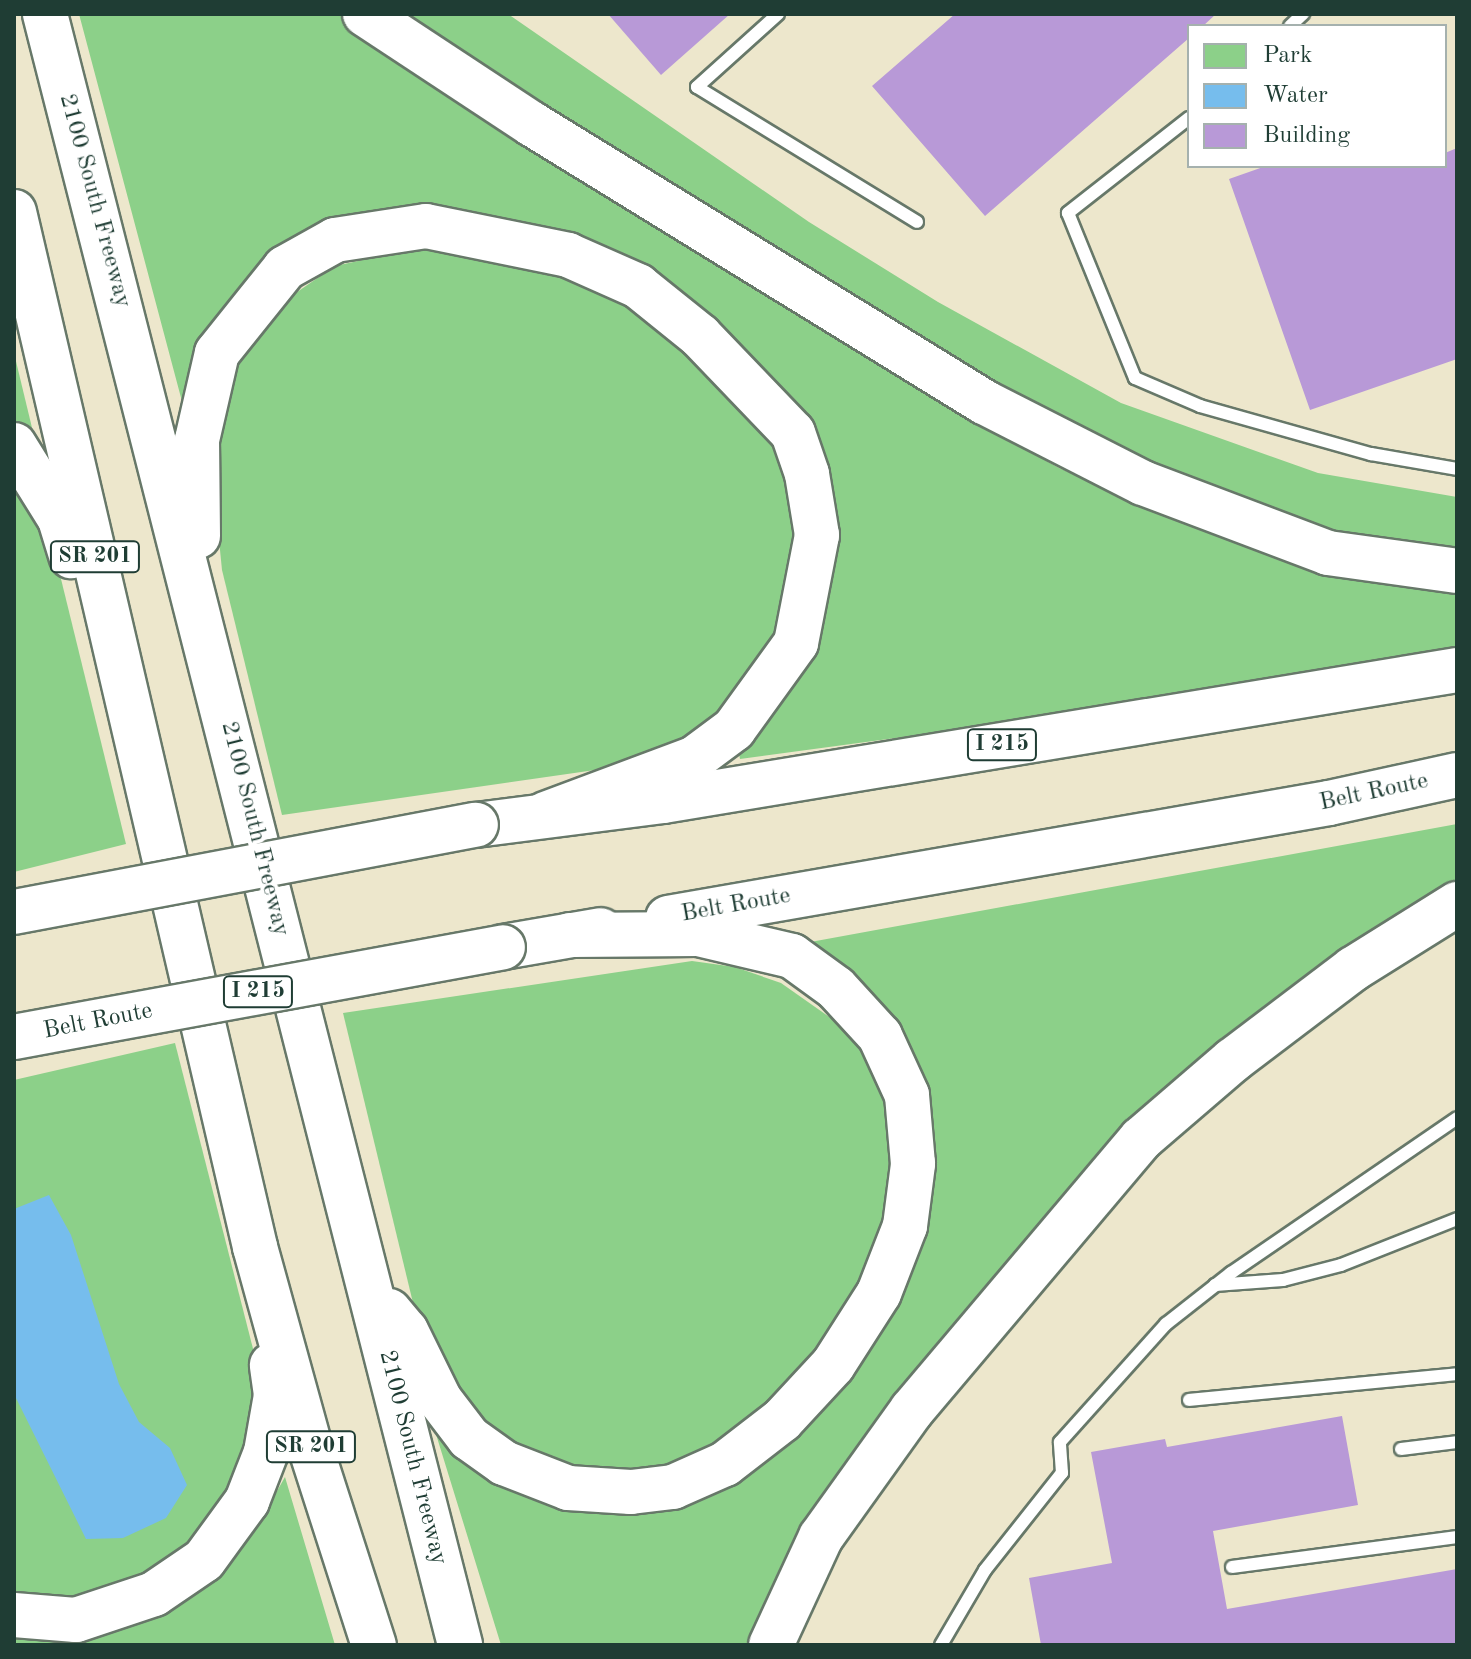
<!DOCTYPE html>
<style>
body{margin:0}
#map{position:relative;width:1471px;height:1659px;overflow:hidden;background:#ede7cc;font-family:"Old Standard TT",serif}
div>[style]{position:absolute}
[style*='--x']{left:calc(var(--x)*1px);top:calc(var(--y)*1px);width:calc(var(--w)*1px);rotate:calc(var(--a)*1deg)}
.green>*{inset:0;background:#8cd089}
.water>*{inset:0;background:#76bded}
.building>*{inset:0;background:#b899d7}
.roads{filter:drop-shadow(2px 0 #677869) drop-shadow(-2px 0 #677869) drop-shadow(0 2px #677869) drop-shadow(0 -2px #677869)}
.service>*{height:12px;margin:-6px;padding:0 6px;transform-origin:6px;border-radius:6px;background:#fff}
.motorway>*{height:44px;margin:-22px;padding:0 22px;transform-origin:22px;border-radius:22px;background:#fff}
.bridges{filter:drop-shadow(2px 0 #677869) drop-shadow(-2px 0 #677869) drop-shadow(0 2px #677869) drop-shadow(0 -2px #677869)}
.motorway-bridge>*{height:44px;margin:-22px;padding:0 22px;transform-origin:22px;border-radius:22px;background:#fff}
span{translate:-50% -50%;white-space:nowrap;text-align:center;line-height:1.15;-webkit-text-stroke:8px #fff;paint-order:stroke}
.shield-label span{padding:2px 6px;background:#fff;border:2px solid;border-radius:6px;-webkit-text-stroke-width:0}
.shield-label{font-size:22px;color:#1f3d34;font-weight:700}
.street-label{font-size:24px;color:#1f3d34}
.frame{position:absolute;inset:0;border:16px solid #1f3d34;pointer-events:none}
.legend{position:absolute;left:1187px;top:24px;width:260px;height:144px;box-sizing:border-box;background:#fff;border:2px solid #a5b1ae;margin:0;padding:10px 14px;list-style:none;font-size:24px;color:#1f3d34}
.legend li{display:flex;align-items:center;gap:16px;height:40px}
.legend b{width:40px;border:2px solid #a5b1ae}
</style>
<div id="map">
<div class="green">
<i style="clip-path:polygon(79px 14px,344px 14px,965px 416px,1059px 468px,1183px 521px,1457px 587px,1457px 656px,1281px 686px,740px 759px,737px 744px,821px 629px,830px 592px,835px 544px,811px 440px,568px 250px,320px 240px,184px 409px)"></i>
<i style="clip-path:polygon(386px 14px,508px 14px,809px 222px,938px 302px,1121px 403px,1318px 473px,1457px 497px,1457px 561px,1420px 558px,1143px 480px)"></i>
<i style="clip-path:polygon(413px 249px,529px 264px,596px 287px,697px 347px,796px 472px,800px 612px,720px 727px,644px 763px,282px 815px,222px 570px,209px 440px,241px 347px,268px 312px,335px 266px)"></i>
<i style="clip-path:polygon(14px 353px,40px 461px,14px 435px)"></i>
<i style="clip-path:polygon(14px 471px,31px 495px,61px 579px,126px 844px,14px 872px)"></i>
<i style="clip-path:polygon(1457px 824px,1457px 883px,1107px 1150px,975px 1301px,877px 1420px,811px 1518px,751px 1645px,501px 1645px,431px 1418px,664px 1499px,898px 1301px,914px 1266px,924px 1231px,922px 1125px,794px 945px)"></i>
<i style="clip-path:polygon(692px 961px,735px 967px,781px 983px,835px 1021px,862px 1051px,884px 1090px,898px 1129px,892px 1257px,765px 1416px,672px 1471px,605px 1477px,522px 1452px,479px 1424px,421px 1336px,343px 1013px)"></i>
<i style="clip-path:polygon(175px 1043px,262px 1384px,257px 1458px,170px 1578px,14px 1610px,14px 1080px)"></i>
<i style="clip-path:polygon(285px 1477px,335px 1645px,14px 1645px,14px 1635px,157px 1615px,196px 1593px,257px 1526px)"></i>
</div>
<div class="water">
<i style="clip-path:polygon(49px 1195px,71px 1235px,119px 1384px,139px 1422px,170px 1448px,187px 1485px,166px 1518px,123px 1538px,86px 1539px,14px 1394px,14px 1209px)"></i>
</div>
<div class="building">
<i style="clip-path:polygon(608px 14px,730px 14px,661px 75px)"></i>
<i style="clip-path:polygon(955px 14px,1216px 14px,1203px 26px,1189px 26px,1189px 38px,985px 216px,872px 86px)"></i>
<i style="clip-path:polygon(1457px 148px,1457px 359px,1310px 410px,1229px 179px,1266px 166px,1445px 166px,1445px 153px)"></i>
<i style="clip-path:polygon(1342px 1416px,1358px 1505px,1213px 1531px,1227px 1609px,1457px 1569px,1457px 1645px,1041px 1645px,1029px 1578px,1112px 1563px,1091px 1452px,1165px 1439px,1167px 1447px)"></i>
</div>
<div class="roads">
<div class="service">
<i style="--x:778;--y:14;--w:109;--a:138"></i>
<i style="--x:697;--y:87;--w:258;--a:31.5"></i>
<i style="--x:1290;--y:26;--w:18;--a:-43"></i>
<i style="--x:1189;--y:118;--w:154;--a:141.9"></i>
<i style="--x:1068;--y:213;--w:178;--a:67.9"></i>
<i style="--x:1135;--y:378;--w:71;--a:23.3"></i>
<i style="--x:1200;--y:406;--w:178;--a:15.7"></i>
<i style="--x:1371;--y:454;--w:87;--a:9.9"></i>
<i style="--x:1215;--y:1285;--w:68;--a:-4.2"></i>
<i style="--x:1283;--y:1280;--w:60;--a:-14.5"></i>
<i style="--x:1341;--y:1265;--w:125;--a:-21.6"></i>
<i style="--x:1189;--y:1400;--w:269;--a:-5.5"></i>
<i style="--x:1401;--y:1449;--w:56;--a:-7.1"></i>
<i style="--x:1232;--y:1567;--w:227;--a:-7.6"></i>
<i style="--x:941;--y:1645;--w:87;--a:-59.6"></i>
<i style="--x:985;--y:1570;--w:124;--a:-51.6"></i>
<i style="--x:1062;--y:1473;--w:31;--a:-94"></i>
<i style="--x:1060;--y:1442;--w:159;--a:-48.1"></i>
<i style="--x:1166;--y:1324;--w:83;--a:-38.1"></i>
<i style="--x:1231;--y:1273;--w:274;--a:-34.4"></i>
</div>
<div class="motorway">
<i style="--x:45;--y:14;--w:1683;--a:75.72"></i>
<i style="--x:365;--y:14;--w:200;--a:33.4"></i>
<i style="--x:532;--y:124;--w:531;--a:31.59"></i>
<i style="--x:984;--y:402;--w:178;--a:27"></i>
<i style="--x:1143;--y:483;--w:198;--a:20.7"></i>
<i style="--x:1328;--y:553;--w:130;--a:7.9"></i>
<i style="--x:14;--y:212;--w:1063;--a:76.89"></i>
<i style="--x:255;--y:1247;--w:203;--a:74.6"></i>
<i style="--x:309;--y:1443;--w:212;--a:72.2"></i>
<i style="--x:14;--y:445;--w:87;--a:58.1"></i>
<i style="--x:60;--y:519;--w:39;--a:73"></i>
<i style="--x:198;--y:536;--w:96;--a:-90.6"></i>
<i style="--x:197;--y:440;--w:89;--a:-77.1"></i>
<i style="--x:217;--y:353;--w:109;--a:-51.3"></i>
<i style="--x:285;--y:268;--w:57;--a:-29.2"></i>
<i style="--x:335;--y:240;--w:92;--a:-8.7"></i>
<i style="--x:426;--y:226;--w:145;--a:11.5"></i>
<i style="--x:568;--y:255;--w:77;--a:23.9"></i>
<i style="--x:638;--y:286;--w:80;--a:38.9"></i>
<i style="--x:700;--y:336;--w:134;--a:46.2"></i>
<i style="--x:793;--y:433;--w:43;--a:71.1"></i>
<i style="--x:807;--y:474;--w:62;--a:80.7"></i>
<i style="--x:817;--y:535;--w:110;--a:101"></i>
<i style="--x:796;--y:643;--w:106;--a:125.8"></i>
<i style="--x:734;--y:729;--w:49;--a:143.4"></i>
<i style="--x:695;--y:758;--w:160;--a:159.5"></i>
<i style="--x:476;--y:825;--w:189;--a:-7.3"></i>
<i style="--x:663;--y:801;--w:805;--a:-9.37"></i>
<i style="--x:668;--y:918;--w:671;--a:-9.87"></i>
<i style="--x:1329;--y:803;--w:131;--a:-12.3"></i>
<i style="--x:503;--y:947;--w:99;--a:-9.8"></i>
<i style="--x:389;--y:1311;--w:26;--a:50"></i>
<i style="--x:406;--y:1331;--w:77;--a:63.8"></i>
<i style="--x:440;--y:1400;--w:48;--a:52.7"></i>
<i style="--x:469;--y:1438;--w:43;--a:35.5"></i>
<i style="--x:504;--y:1463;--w:69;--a:21.3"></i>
<i style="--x:568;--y:1488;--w:63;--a:3.6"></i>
<i style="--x:631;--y:1492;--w:42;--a:-6.8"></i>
<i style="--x:673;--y:1487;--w:57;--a:-23.9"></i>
<i style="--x:725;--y:1464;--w:72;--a:-37.7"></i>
<i style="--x:782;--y:1420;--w:75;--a:-47.2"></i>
<i style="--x:833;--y:1365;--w:85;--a:-57.4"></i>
<i style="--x:879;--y:1293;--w:72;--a:-68.8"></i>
<i style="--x:905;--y:1226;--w:63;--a:-82.6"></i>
<i style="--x:913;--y:1164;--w:69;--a:-95"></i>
<i style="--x:907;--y:1095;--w:65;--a:-114.6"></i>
<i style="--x:880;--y:1036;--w:65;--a:-132.5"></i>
<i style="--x:836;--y:988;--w:54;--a:-144"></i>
<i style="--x:792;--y:956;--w:97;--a:-166.8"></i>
<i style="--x:698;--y:934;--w:128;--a:179.6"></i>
<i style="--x:14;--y:1615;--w:62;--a:4.6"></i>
<i style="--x:76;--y:1620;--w:82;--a:-18.4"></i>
<i style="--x:154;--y:1594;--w:60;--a:-34.2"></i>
<i style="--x:204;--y:1560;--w:73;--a:-53.9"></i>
<i style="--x:247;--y:1501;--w:53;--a:-68.8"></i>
<i style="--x:266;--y:1452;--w:58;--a:-80"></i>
<i style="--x:276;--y:1395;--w:30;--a:-98"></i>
<i style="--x:771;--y:1645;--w:119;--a:-65.2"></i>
<i style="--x:821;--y:1537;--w:156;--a:-54.4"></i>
<i style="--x:912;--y:1410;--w:355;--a:-49.8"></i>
<i style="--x:1141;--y:1139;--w:121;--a:-40.7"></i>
<i style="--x:1233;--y:1060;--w:151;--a:-37.2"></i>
<i style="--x:1353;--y:969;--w:123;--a:-32"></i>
</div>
</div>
<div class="bridges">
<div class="motorway-bridge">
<i style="--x:14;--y:912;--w:470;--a:-10.7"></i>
<i style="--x:14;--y:1037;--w:497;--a:-10.4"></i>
</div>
</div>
<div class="shield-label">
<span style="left:95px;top:557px">SR 201</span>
<span style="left:1002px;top:745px">I 215</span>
<span style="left:258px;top:992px">I 215</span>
<span style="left:311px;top:1447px">SR 201</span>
</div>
<div class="street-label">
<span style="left:94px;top:201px;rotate:75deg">2100 South Freeway</span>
<span style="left:1374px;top:793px;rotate:-12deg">Belt Route</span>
<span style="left:254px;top:829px;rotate:76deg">2100 South Freeway</span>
<span style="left:736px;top:906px;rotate:-10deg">Belt Route</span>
<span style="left:98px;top:1022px;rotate:-11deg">Belt Route</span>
<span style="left:412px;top:1458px;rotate:76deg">2100 South Freeway</span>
</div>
<div class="frame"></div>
<ul class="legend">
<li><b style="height:22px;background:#8cd089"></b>Park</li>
<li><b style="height:22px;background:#76bded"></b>Water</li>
<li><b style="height:22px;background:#b899d7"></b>Building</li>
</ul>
</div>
